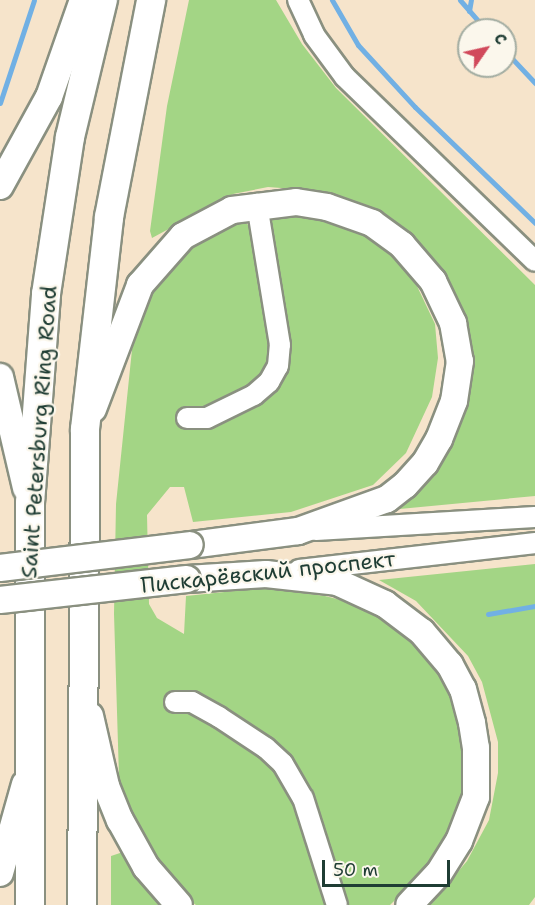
<!DOCTYPE html>
<meta charset="utf-8">
<style>
body{margin:0}
#map{position:relative;width:535px;height:905px;overflow:hidden;background:#f6e4cb;font-family:"Shantell Sans",sans-serif}
div>[style]{position:absolute}
[style*='--x']{left:calc(var(--x)*1px);top:calc(var(--y)*1px);width:calc(var(--w)*1px);rotate:calc(var(--a)*1deg)}
.green>*{inset:0;background:#a3d585}
.stream>*{height:5px;margin:-2.5px;padding:0 2.5px;transform-origin:2.5px;border-radius:2.5px;background:#71b0e4}
.roads{filter:drop-shadow(2px 0 #8a9080) drop-shadow(-2px 0 #8a9080) drop-shadow(0 2px #8a9080) drop-shadow(0 -2px #8a9080)}
.minor>*{height:20px;margin:-10px;padding:0 10px;transform-origin:10px;border-radius:10px;background:#fff}
.major>*{height:26px;margin:-13px;padding:0 13px;transform-origin:13px;border-radius:13px;background:#fff}
.highway>*{height:28px;margin:-14px;padding:0 14px;transform-origin:14px;border-radius:14px;background:#fff}
.bridges{filter:drop-shadow(2px 0 #8a9080) drop-shadow(-2px 0 #8a9080) drop-shadow(0 2px #8a9080) drop-shadow(0 -2px #8a9080)}
.major-bridge>*{height:26px;margin:-13px;padding:0 13px;transform-origin:13px;border-radius:13px;background:#fff}
span{translate:-50% -50%;white-space:nowrap;text-align:center;line-height:1.15;-webkit-text-stroke:4.5px #fbf7ec;paint-order:stroke}
.street-label{font-size:22px;color:#1f3d34}
.north{position:absolute;left:457px;top:18px;width:60px;height:60px;box-sizing:border-box;background:#fbf7ec;border:2px solid #a3ada2;border-radius:50%;rotate:56deg;font-size:16px;font-weight:700;line-height:24px;text-align:center;color:#1f3d34}
.north::after{content:'';display:block;margin:auto;width:21px;height:27px;background:#d1495b;clip-path:polygon(50% 0,100% 100%,50% 72%,0 100%)}
.scale{position:absolute;left:322px;top:860px;width:128px;height:27px;box-sizing:border-box;border:3px solid #1f3d34;border-top:0;padding-left:8px;font-size:18px;line-height:21px;white-space:nowrap;color:#1f3d34;-webkit-text-stroke:4px #fbf7ec;paint-order:stroke}
</style>
<div id="map">
<div class="green">
<i style="clip-path:polygon(189px 0,276px 0,302px 44px,336px 88px,535px 285px,535px 496px,389px 510px,428px 466px,459px 317px,368px 209px,321px 191px,268px 187px,233px 194px,152px 238px,150px 231px,167px 106px)"></i>
<i style="clip-path:polygon(275px 211px,318px 215px,359px 230px,387px 250px,416px 284px,435px 324px,438px 358px,432px 397px,406px 453px,373px 485px,291px 512px,193px 522px,184px 487px,170px 487px,147px 515px,149px 604px,157px 618px,184px 634px,186px 596px,263px 588px,325px 596px,361px 605px,395px 622px,443px 670px,463px 724px,466px 770px,460px 813px,433px 863px,390px 905px,196px 905px,176px 891px,124px 811px,119px 777px,114px 614px,116px 504px,133px 340px,159px 273px,178px 252px,238px 217px,261px 235px)"></i>
<i style="clip-path:polygon(535px 564px,535px 897px,529px 905px,430px 905px,467px 861px,489px 820px,498px 773px,498px 742px,482px 682px,468px 656px,416px 601px,379px 580px)"></i>
<i style="clip-path:polygon(123px 852px,135px 874px,161px 905px,111px 905px,111px 856px)"></i>
</div>
<div class="stream">
<i style="--x:332;--y:0;--w:52;--a:60"></i>
<i style="--x:358;--y:45;--w:84;--a:47.4"></i>
<i style="--x:415;--y:107;--w:167;--a:44"></i>
<i style="--x:460;--y:0;--w:40;--a:49"></i>
<i style="--x:469;--y:11;--w:11;--a:-80"></i>
<i style="--x:505;--y:51;--w:44;--a:46.8"></i>
<i style="--x:0;--y:103;--w:108;--a:-71.7"></i>
<i style="--x:488;--y:614;--w:48;--a:-9.7"></i>
</div>
<div class="roads">
<div class="minor">
<i style="--x:298;--y:0;--w:38;--a:65"></i>
<i style="--x:314;--y:35;--w:52;--a:53.6"></i>
<i style="--x:345;--y:77;--w:264;--a:44.1"></i>
<i style="--x:187;--y:418;--w:20;--a:0"></i>
<i style="--x:207;--y:418;--w:52;--a:-26.1"></i>
<i style="--x:254;--y:395;--w:20;--a:-41"></i>
<i style="--x:269;--y:382;--w:18;--a:-61"></i>
<i style="--x:278;--y:366;--w:21;--a:-85"></i>
<i style="--x:280;--y:345;--w:143;--a:-99.3"></i>
<i style="--x:316;--y:530;--w:219;--a:-3.4"></i>
<i style="--x:299;--y:570;--w:238;--a:-6.5"></i>
<i style="--x:175;--y:702;--w:17;--a:0"></i>
<i style="--x:192;--y:702;--w:31;--a:29"></i>
<i style="--x:219;--y:717;--w:56;--a:33.4"></i>
<i style="--x:266;--y:748;--w:23;--a:43"></i>
<i style="--x:283;--y:764;--w:39;--a:60"></i>
<i style="--x:303;--y:798;--w:112;--a:72.4"></i>
</div>
<div class="major">
<i style="--x:0;--y:186;--w:102;--a:-61.2"></i>
<i style="--x:49;--y:97;--w:103;--a:-70.7"></i>
<i style="--x:0;--y:377;--w:114;--a:76.8"></i>
<i style="--x:93;--y:409;--w:133;--a:-69.2"></i>
<i style="--x:140;--y:285;--w:65;--a:-48.7"></i>
<i style="--x:183;--y:236;--w:55;--a:-28"></i>
<i style="--x:232;--y:210;--w:64;--a:-7.1"></i>
<i style="--x:296;--y:202;--w:31;--a:9"></i>
<i style="--x:327;--y:207;--w:48;--a:19.6"></i>
<i style="--x:372;--y:223;--w:37;--a:36"></i>
<i style="--x:402;--y:245;--w:48;--a:49.3"></i>
<i style="--x:433;--y:281;--w:47;--a:64.5"></i>
<i style="--x:453;--y:323;--w:39;--a:80"></i>
<i style="--x:460;--y:361;--w:40;--a:98.5"></i>
<i style="--x:454;--y:401;--w:41;--a:111.5"></i>
<i style="--x:439;--y:439;--w:28;--a:120"></i>
<i style="--x:425;--y:463;--w:30;--a:132"></i>
<i style="--x:405;--y:485;--w:23;--a:142"></i>
<i style="--x:387;--y:499;--w:95;--a:160.2"></i>
<i style="--x:298;--y:531;--w:109;--a:172.6"></i>
<i style="--x:187;--y:579;--w:79;--a:-3.6"></i>
<i style="--x:266;--y:574;--w:71;--a:6.4"></i>
<i style="--x:337;--y:582;--w:53;--a:24.6"></i>
<i style="--x:385;--y:604;--w:46;--a:37.1"></i>
<i style="--x:422;--y:632;--w:43;--a:49.7"></i>
<i style="--x:450;--y:665;--w:27;--a:62"></i>
<i style="--x:463;--y:689;--w:35;--a:75"></i>
<i style="--x:472;--y:723;--w:25;--a:81"></i>
<i style="--x:476;--y:748;--w:49;--a:90"></i>
<i style="--x:476;--y:797;--w:47;--a:111.1"></i>
<i style="--x:459;--y:841;--w:39;--a:122"></i>
<i style="--x:438;--y:874;--w:42;--a:133.1"></i>
<i style="--x:90;--y:716;--w:72;--a:77.1"></i>
<i style="--x:106;--y:786;--w:37;--a:68"></i>
<i style="--x:120;--y:820;--w:54;--a:61"></i>
<i style="--x:146;--y:867;--w:50;--a:49"></i>
<i style="--x:0;--y:873;--w:92;--a:-74.3"></i>
</div>
<div class="highway">
<i style="--x:30;--y:905;--w:402;--a:-90"></i>
<i style="--x:30;--y:503;--w:210;--a:-85.6"></i>
<i style="--x:46;--y:294;--w:159;--a:-81.3"></i>
<i style="--x:70;--y:137;--w:141;--a:-76.5"></i>
<i style="--x:82;--y:905;--w:476;--a:-89.6"></i>
<i style="--x:85;--y:429;--w:213;--a:-83.5"></i>
<i style="--x:109;--y:217;--w:221;--a:-79"></i>
</div>
</div>
<div class="bridges">
<div class="major-bridge">
<i style="--x:0;--y:568;--w:191;--a:-6.9"></i>
<i style="--x:0;--y:600;--w:188;--a:-6.4"></i>
</div>
</div>
<div class="street-label">
<span style="left:39px;top:432px;rotate:-86deg">Saint Petersburg Ring Road</span>
<span style="left:268px;top:572px;rotate:-6deg">Пискарёвский проспект</span>
</div>
<div class="north">С</div>
<div class="scale">50 m</div>
</div>
